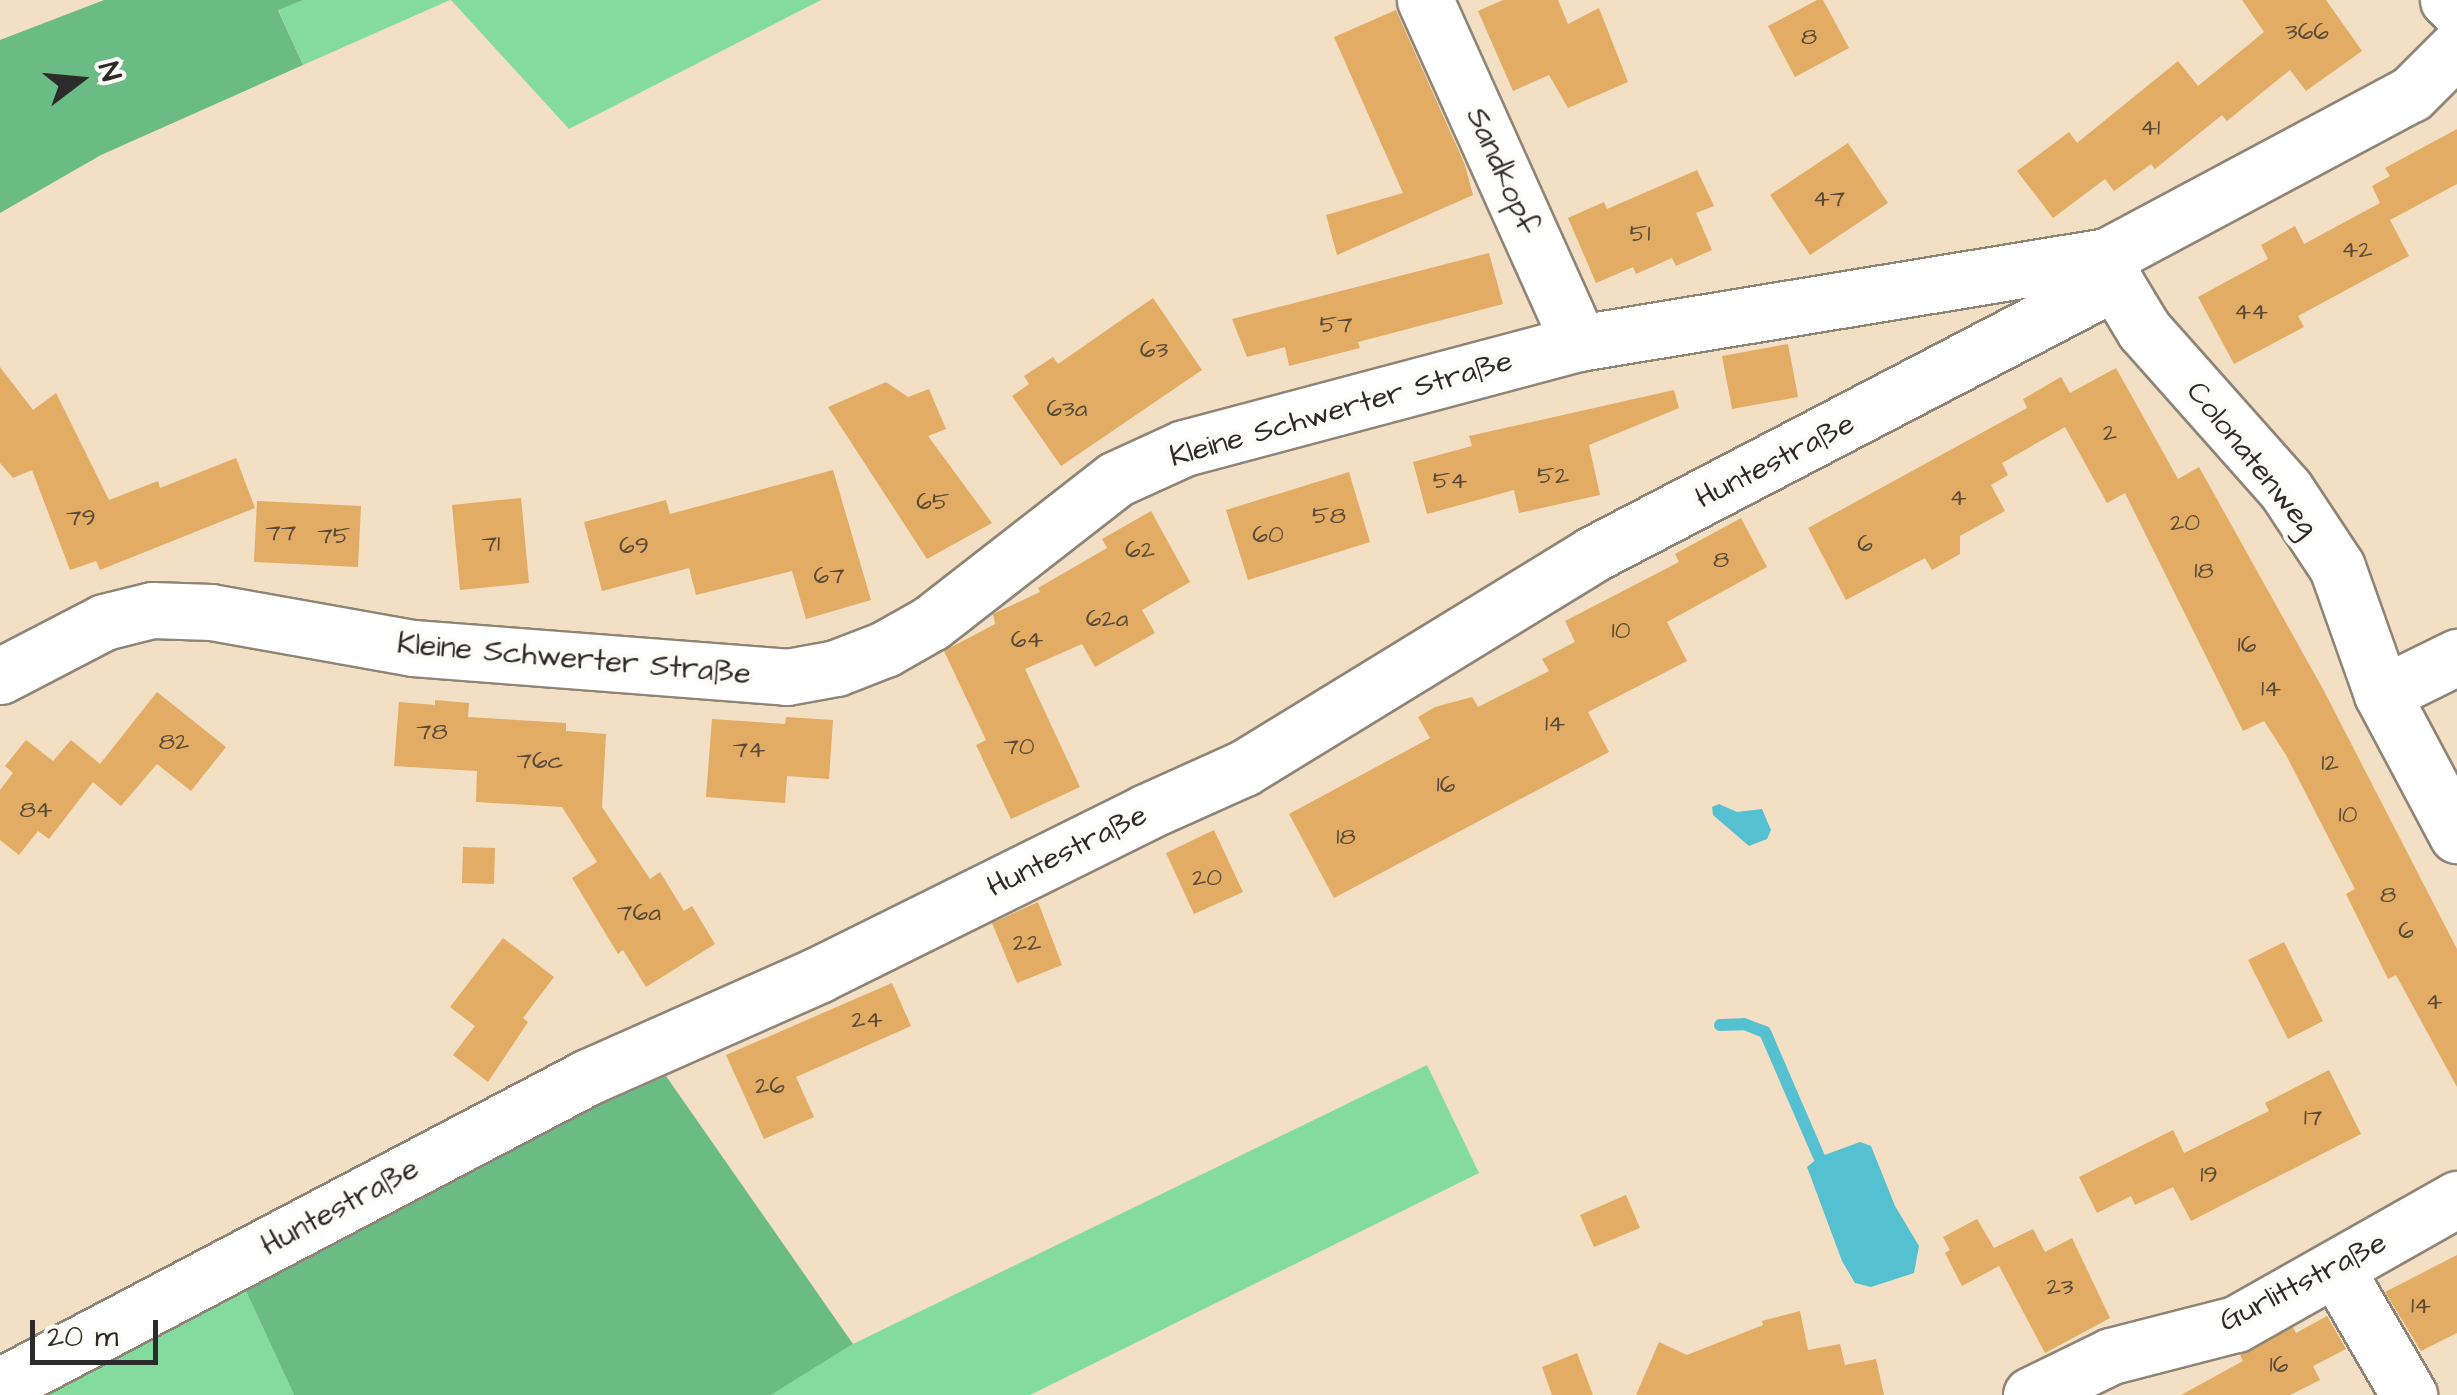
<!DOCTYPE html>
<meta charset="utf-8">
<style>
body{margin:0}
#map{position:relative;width:2457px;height:1395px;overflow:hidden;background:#f3dfc3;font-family:"Architects Daughter",sans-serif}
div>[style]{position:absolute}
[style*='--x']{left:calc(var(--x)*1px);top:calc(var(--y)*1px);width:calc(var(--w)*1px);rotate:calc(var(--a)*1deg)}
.green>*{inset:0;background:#84db9e}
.forest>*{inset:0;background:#6bbb85}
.water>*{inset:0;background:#55c0d0}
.stream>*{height:12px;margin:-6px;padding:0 6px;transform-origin:6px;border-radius:6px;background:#55c0d0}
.building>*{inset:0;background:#e2ac64}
.roads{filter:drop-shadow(2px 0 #8f8577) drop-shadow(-2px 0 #8f8577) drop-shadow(0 2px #8f8577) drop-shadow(0 -2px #8f8577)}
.minor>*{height:55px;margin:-27.5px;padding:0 27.5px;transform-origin:27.5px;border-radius:27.5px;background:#fff}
span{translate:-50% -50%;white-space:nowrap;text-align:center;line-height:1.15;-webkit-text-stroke:9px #fdfcf7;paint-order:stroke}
.number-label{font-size:25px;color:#594b39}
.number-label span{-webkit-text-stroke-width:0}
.street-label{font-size:30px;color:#2b2b2b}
.north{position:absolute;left:30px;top:30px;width:100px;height:100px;-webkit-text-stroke:8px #fdfcf7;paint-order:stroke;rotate:74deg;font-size:28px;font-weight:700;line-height:40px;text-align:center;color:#2b2b2b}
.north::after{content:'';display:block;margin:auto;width:35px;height:45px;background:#2b2b2b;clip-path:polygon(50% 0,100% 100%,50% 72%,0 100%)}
.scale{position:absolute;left:30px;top:1320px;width:128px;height:45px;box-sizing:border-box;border:5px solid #2b2b2b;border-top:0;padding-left:12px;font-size:30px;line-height:35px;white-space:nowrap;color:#2b2b2b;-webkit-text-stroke:8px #fdfcf7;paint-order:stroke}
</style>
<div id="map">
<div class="green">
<i style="clip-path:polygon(303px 0,450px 0,303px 65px,278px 9px)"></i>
<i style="clip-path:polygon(451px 0,821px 0,569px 129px)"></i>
<i style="clip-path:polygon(1427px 1065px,1479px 1173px,1030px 1395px,771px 1395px,853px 1344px)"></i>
<i style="clip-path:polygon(246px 1291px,294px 1395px,38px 1395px)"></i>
</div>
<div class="forest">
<i style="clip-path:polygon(104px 0,303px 0,278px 10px,303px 65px,101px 155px,0 213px,0 40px)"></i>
<i style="clip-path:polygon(666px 1076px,853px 1344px,771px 1395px,294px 1395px,246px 1291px,519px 1140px)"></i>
</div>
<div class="water">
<i style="clip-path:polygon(1719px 804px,1737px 812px,1762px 809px,1771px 830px,1767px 839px,1749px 846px,1713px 815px,1712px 807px)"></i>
<i style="clip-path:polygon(1860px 1142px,1871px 1146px,1895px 1206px,1919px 1246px,1914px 1273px,1871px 1287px,1855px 1283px,1842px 1261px,1807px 1167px,1819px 1157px)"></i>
</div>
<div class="stream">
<i style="--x:1720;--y:1025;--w:24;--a:-2"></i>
<i style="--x:1744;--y:1024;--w:22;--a:21"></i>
<i style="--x:1765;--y:1032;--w:136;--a:66.6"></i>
</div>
<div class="building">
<i style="clip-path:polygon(1503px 0,1558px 0,1568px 24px,1599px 8px,1628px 82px,1568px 108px,1549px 75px,1513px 91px,1478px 11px)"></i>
<i style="clip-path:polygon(1817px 0,1823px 0,1849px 48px,1795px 77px,1768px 26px)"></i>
<i style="clip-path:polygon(2242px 0,2326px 0,2362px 51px,2306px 91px,2290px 70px,2227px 121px,2222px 115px,2155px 169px,2151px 164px,2114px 191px,2105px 179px,2053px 218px,2017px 171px,2069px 132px,2077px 143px,2178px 61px,2198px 86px,2264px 32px)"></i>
<i style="clip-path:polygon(1396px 10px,1465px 165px,1473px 195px,1337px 255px,1326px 215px,1403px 193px,1334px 37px)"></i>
<i style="clip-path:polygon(2457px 129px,2457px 184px,2390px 220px,2409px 256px,2298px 316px,2304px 327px,2234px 364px,2198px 297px,2268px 259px,2261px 245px,2295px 226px,2304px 244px,2380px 203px,2372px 186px,2390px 176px,2385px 168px)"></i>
<i style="clip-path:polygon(1848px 143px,1888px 203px,1810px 255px,1770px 195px)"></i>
<i style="clip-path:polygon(1697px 170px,1714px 206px,1696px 213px,1712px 250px,1676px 266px,1672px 258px,1636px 274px,1633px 267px,1596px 283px,1568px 218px,1604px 202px,1607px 209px)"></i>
<i style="clip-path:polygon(1489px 253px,1503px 304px,1358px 342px,1360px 348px,1289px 366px,1285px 347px,1247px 357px,1232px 319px)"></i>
<i style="clip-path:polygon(1153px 298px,1202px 370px,1061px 466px,1012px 396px,1029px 384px,1024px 376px,1053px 357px,1058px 364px)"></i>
<i style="clip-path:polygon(1788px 344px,1798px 397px,1732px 409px,1722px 356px)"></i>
<i style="clip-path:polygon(0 367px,33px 410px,56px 393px,109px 500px,158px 481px,160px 488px,236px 458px,255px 508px,100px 570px,96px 561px,70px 570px,32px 470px,13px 478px,0 463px)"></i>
<i style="clip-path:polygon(2116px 368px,2178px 479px,2199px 467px,2324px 691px,2457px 949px,2457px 1087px,2396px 975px,2388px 979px,2346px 894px,2355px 889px,2286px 755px,2264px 721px,2243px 731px,2125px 493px,2107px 503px,2065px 427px,2002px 463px,2008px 475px,1991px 485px,2005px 511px,1960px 536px,1960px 554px,1932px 570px,1925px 558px,1846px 600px,1808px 528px,2027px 408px,2023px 399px,2061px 377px,2070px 393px)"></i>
<i style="clip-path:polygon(886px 382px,908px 397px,929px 389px,946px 429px,928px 436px,992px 523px,927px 559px,828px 407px)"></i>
<i style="clip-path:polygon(1674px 390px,1679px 408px,1589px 445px,1600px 495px,1519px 513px,1514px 490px,1427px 514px,1413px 462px,1472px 446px,1469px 436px)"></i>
<i style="clip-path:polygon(833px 470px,871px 600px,806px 619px,792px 571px,696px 595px,689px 568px,602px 591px,584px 522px,666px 500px,670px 514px)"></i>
<i style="clip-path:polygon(1349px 472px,1370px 542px,1248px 580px,1226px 510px)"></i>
<i style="clip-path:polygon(521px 498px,529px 583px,460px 590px,452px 505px)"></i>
<i style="clip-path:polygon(257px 501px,361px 506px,358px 567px,254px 562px)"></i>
<i style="clip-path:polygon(1151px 511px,1190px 582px,1142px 610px,1155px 633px,1095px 667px,1082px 644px,1025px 669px,1080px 787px,1011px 819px,976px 745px,986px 740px,944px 651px,995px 624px,993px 614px,1040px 592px,1038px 588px,1107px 548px,1102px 539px)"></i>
<i style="clip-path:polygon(1741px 518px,1767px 567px,1667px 622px,1687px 661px,1588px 712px,1609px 752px,1334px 898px,1289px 814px,1430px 738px,1418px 717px,1435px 707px,1472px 697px,1478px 707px,1549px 671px,1542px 659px,1575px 642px,1565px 621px,1679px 562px,1675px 554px)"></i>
<i style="clip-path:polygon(157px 692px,226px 747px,191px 791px,157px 764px,121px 806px,93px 782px,49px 839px,38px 831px,19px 855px,0 840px,0 790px,13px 773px,5px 766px,26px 740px,53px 761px,71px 740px,100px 764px)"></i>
<i style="clip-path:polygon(435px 700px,469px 703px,468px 717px,566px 723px,566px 731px,606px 734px,602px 807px,650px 879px,660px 872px,684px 911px,692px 906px,715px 944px,646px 987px,623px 950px,618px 954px,572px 878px,597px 862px,562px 807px,476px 802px,477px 771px,394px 766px,399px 702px,435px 705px)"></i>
<i style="clip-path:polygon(786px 717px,833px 720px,829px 779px,787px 776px,785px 803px,706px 797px,712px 719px,785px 724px)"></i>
<i style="clip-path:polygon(1214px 830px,1243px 892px,1194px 914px,1166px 853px)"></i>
<i style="clip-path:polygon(463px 847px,495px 848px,494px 884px,462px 883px)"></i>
<i style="clip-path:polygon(1038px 902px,1062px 965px,1017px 983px,992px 923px)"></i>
<i style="clip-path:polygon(503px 938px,554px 977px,523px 1018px,528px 1022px,488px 1082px,453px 1055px,475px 1026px,450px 1007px)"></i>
<i style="clip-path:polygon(2284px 942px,2323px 1021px,2288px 1039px,2248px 960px)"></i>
<i style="clip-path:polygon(892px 983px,911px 1026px,796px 1077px,814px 1117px,764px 1139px,726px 1055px)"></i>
<i style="clip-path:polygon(2329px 1070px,2361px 1134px,2191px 1221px,2173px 1187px,2135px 1205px,2131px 1196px,2097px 1213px,2079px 1177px,2173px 1130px,2184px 1153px,2269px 1111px,2265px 1103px)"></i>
<i style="clip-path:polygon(1626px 1195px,1640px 1228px,1594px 1247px,1580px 1215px)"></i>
<i style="clip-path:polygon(1977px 1219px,1994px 1248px,2033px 1229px,2045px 1252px,2072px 1238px,2110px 1318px,2045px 1353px,1999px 1266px,1962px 1286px,1945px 1253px,1950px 1250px,1943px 1237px)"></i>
<i style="clip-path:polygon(2457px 1255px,2457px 1333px,2421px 1351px,2385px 1292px)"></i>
<i style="clip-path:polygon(1800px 1311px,1808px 1350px,1840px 1344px,1845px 1365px,1876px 1359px,1884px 1395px,1636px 1395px,1659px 1342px,1687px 1355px,1763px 1325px,1762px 1321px)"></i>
<i style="clip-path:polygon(2327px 1316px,2346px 1349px,2313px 1366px,2320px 1380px,2290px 1395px,2181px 1395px,2243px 1361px,2240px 1355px,2293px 1327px,2296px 1333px)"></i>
<i style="clip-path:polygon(1577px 1353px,1593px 1395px,1552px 1395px,1542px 1367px)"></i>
</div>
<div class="roads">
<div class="minor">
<i style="--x:1425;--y:0;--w:376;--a:65.8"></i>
<i style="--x:2448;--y:0;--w:13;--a:45"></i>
<i style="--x:2107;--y:256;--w:27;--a:73"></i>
<i style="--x:2115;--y:282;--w:56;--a:58.9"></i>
<i style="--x:2144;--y:330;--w:214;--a:48.4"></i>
<i style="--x:2286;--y:490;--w:92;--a:56.5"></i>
<i style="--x:2337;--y:567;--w:135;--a:70.5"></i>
<i style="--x:2382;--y:694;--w:160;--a:62"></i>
<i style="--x:0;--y:676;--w:117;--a:-27.4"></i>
<i style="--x:104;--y:622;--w:49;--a:-14"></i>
<i style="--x:152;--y:610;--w:59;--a:1.9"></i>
<i style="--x:211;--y:612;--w:205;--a:10.1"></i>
<i style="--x:413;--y:648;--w:375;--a:4.4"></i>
<i style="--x:787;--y:677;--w:50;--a:-10.4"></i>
<i style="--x:836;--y:668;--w:53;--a:-21.2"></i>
<i style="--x:885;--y:649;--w:53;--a:-29.5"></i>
<i style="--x:931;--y:623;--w:234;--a:-37.9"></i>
<i style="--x:1116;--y:479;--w:75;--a:-24.5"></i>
<i style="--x:1184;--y:448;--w:409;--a:-14.9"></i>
<i style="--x:1579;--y:343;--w:535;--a:-9.36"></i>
<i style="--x:2107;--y:256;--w:344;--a:-28.1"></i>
<i style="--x:2411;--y:94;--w:65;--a:-45"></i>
<i style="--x:2382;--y:694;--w:84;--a:-26.3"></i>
<i style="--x:2336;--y:1269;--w:146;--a:59.9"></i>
<i style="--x:0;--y:1386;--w:664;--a:-27.72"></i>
<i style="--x:588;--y:1077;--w:252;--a:-23.9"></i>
<i style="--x:818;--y:975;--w:366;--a:-26.4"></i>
<i style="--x:1146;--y:812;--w:107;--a:-24.2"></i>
<i style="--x:1244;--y:768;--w:409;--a:-31.5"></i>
<i style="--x:1593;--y:554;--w:589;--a:-27.52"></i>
<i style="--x:2031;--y:1395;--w:89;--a:-26"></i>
<i style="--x:2111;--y:1356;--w:129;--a:-14.4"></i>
<i style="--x:2236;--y:1324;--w:254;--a:-29.5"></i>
</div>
</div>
<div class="number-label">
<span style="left:2307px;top:32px">366</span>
<span style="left:1809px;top:37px">8</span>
<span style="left:2150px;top:128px">41</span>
<span style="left:1829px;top:199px">47</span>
<span style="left:1640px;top:234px">51</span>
<span style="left:2357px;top:250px">42</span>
<span style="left:2251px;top:312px">44</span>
<span style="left:1336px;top:325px">57</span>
<span style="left:1154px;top:350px">63</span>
<span style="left:1067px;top:409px">63a</span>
<span style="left:2110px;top:433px">2</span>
<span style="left:1553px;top:476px">52</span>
<span style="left:1450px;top:481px">54</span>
<span style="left:1958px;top:498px">4</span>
<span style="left:933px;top:502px">65</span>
<span style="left:1329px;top:516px">58</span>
<span style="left:81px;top:518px">79</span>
<span style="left:2185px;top:523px">20</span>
<span style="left:281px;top:533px">77</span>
<span style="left:1268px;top:535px">60</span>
<span style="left:334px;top:536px">75</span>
<span style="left:491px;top:544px">71</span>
<span style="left:1865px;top:544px">6</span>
<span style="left:634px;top:546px">69</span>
<span style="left:1140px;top:550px">62</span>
<span style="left:1721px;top:560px">8</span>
<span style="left:2204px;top:571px">18</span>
<span style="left:829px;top:576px">67</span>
<span style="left:1107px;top:619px">62a</span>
<span style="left:1621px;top:631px">10</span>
<span style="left:1027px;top:640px">64</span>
<span style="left:2247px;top:645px">16</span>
<span style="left:2271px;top:689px">14</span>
<span style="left:1555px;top:724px">14</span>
<span style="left:432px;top:732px">78</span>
<span style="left:174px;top:742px">82</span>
<span style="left:1019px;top:747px">70</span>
<span style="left:749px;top:750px">74</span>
<span style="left:540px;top:761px">76c</span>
<span style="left:2330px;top:763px">12</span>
<span style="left:1446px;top:785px">16</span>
<span style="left:36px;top:810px">84</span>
<span style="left:2348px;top:815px">10</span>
<span style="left:1346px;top:837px">18</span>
<span style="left:1207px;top:878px">20</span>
<span style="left:2388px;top:895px">8</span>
<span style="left:639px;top:913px">76a</span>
<span style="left:2406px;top:931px">6</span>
<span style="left:1027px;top:943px">22</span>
<span style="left:2434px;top:1002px">4</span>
<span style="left:867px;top:1020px">24</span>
<span style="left:770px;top:1086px">26</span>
<span style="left:2313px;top:1118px">17</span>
<span style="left:2209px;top:1175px">19</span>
<span style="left:2060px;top:1287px">23</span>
<span style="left:2421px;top:1306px">14</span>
<span style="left:2279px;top:1365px">16</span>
</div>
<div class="street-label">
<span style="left:1502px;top:171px;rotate:66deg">Sandkopf</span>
<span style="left:1341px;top:409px;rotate:-16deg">Kleine Schwerter Straße</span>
<span style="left:2252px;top:459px;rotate:51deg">Colonatenweg</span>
<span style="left:1775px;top:461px;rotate:-27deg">Huntestraße</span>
<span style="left:574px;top:659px;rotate:5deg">Kleine Schwerter Straße</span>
<span style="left:1067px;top:851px;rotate:-26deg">Huntestraße</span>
<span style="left:340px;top:1207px;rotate:-28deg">Huntestraße</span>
<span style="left:2303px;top:1282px;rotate:-27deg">Gurlittstraße</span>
</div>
<div class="north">N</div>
<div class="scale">20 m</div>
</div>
